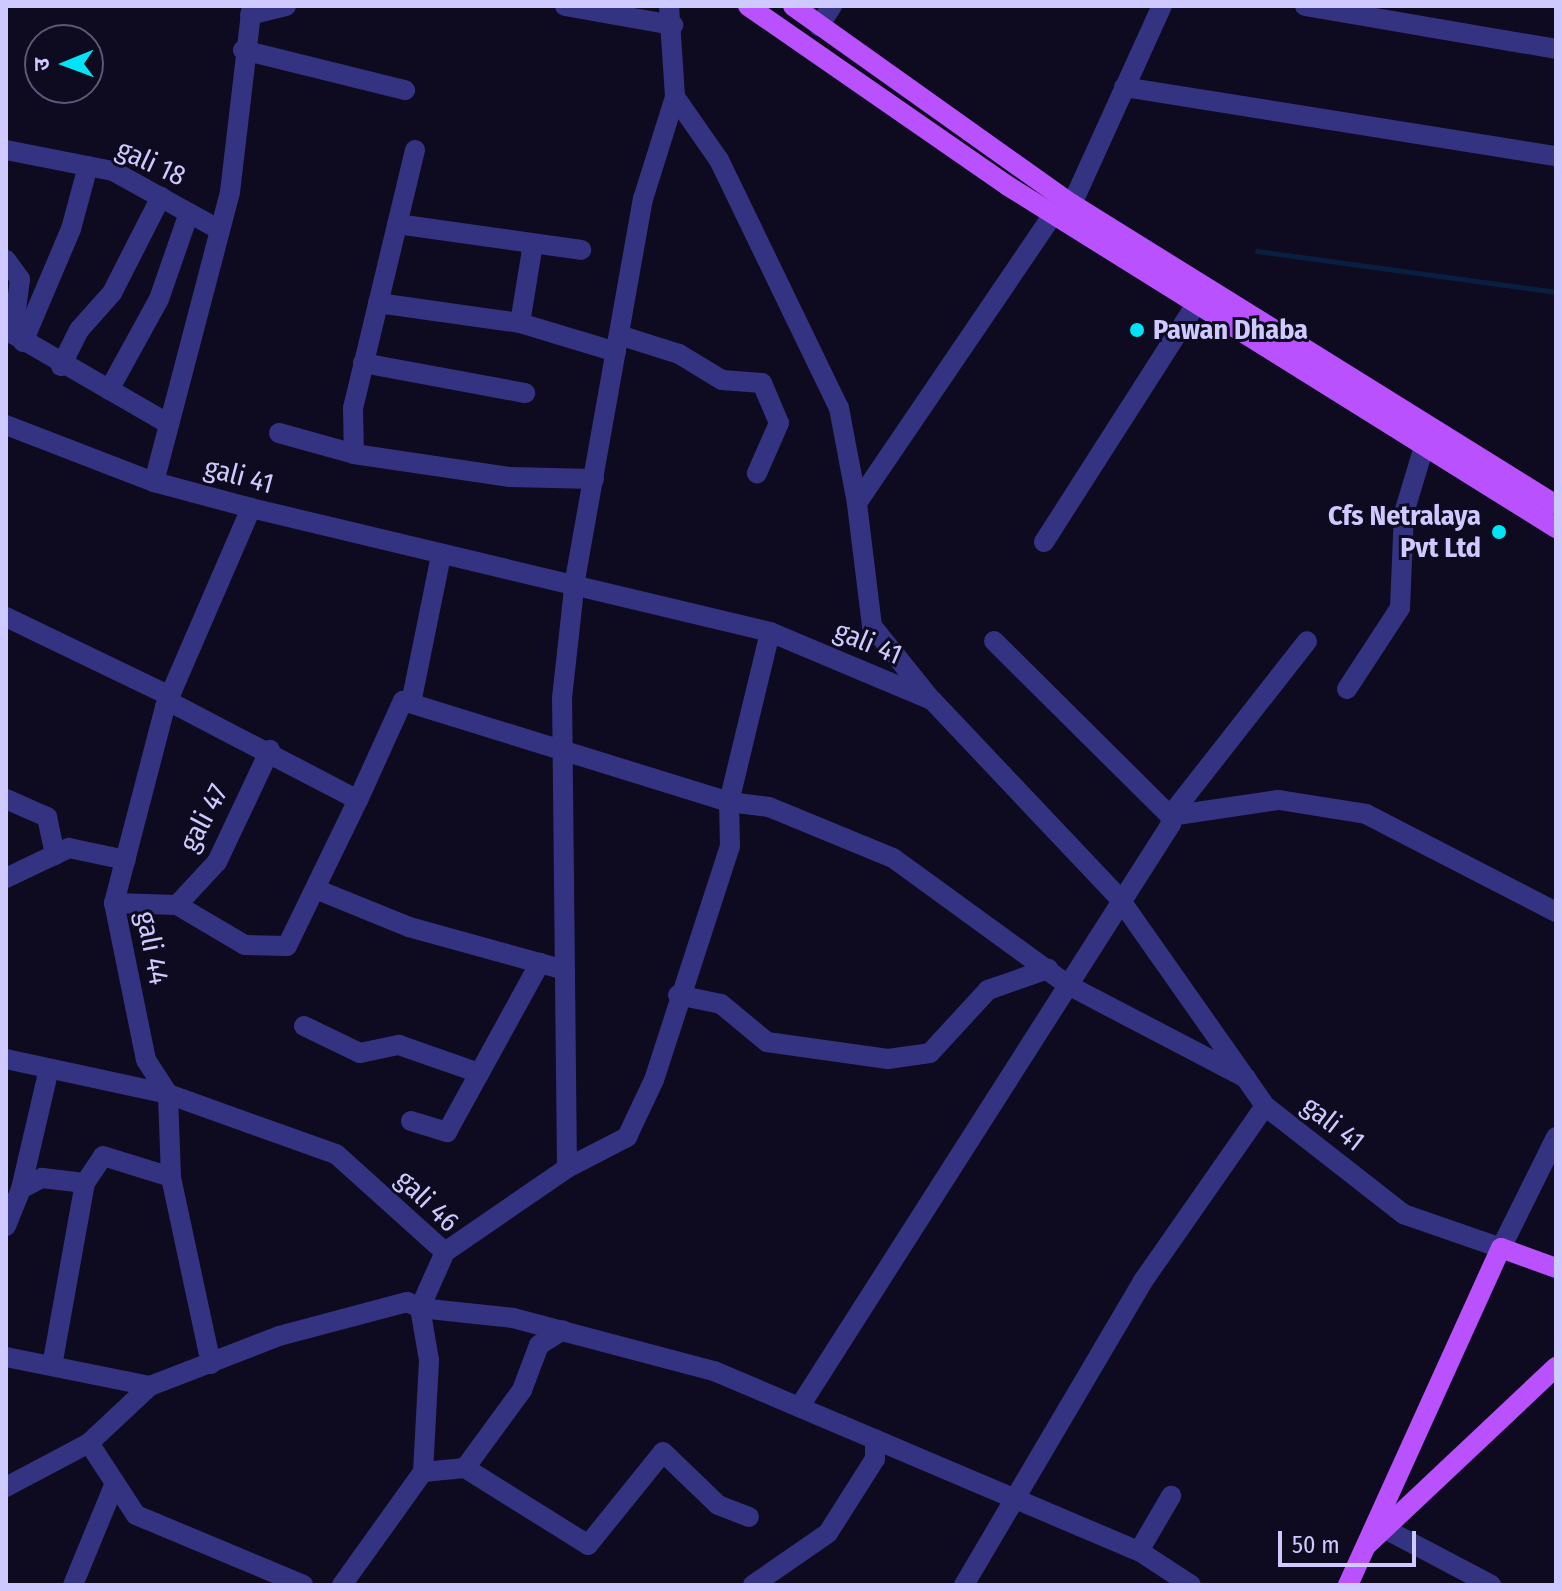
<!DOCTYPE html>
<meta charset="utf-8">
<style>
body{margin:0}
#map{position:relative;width:1562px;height:1591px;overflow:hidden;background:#0e0b20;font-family:"Fira Sans Condensed","Noto Sans Devanagari",sans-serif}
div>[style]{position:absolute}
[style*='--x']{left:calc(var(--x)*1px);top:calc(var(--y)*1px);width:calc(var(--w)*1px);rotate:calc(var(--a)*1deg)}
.stream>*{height:5px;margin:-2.5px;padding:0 2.5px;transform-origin:2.5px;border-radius:2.5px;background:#081f42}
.minor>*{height:20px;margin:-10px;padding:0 10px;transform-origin:10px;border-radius:10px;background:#343382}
.major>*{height:20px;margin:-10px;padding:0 10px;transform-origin:10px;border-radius:10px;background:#b951ff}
.dots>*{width:22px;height:22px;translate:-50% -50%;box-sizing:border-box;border:4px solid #0e0b20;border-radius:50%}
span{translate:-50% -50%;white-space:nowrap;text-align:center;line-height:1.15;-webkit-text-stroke:6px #0e0b20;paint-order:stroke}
.street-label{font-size:28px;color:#cecaff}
.poi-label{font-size:28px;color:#cecaff;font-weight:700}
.left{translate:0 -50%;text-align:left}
.right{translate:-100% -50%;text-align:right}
.frame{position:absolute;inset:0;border:8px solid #cecaff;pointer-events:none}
.north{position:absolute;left:24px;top:24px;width:80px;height:80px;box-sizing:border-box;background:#0e0b20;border:2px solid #5b5779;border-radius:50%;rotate:269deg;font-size:22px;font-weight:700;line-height:32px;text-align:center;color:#cecaff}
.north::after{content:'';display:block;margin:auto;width:28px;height:36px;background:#00e4f5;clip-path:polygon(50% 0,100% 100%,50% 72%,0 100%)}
.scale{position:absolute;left:1278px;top:1531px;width:138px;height:36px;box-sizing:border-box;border:4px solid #cecaff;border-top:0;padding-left:10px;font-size:24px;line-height:28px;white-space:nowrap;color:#cecaff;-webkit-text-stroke:6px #0e0b20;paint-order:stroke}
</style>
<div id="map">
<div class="stream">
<i style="--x:1257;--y:251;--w:302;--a:7.8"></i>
</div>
<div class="minor">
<i style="--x:565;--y:6;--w:110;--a:10"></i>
<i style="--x:669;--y:6;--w:91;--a:86.2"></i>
<i style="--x:675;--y:97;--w:77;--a:55.1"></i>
<i style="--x:719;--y:160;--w:276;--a:64.2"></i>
<i style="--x:839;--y:408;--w:97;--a:79.3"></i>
<i style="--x:1305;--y:6;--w:255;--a:9.7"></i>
<i style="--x:250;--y:15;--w:37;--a:-14"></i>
<i style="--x:819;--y:26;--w:24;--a:-57"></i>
<i style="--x:243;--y:50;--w:167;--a:13.9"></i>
<i style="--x:1124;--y:87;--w:437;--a:9.1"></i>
<i style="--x:6;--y:150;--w:109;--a:11.1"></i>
<i style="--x:113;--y:171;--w:122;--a:28.9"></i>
<i style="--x:415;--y:150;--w:265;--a:103.5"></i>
<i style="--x:353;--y:408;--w:46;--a:88.8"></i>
<i style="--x:354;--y:454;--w:158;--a:8.4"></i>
<i style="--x:510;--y:477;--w:84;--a:1.4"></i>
<i style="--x:1072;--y:204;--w:217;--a:-65.6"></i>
<i style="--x:397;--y:224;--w:186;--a:8"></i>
<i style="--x:6;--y:260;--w:24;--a:54"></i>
<i style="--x:20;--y:279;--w:55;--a:97.3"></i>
<i style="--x:13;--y:334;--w:180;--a:30"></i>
<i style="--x:378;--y:303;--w:143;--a:8"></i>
<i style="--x:520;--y:323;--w:100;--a:16.8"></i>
<i style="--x:520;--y:323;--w:80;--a:-80.7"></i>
<i style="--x:619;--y:335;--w:63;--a:17.6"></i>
<i style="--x:679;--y:354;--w:50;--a:31.2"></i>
<i style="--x:722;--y:380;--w:40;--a:4.3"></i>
<i style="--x:762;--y:383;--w:43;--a:67"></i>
<i style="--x:779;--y:423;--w:55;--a:113.7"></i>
<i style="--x:23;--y:342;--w:123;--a:-67"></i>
<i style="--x:71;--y:229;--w:65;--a:-74.9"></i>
<i style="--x:363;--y:363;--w:165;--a:10.5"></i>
<i style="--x:61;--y:366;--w:40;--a:-63.4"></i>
<i style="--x:79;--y:330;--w:50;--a:-48.3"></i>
<i style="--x:112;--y:293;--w:108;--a:-63"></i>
<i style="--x:109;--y:390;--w:104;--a:-61.2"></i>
<i style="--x:159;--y:299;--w:91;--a:-70.8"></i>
<i style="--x:6;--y:425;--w:159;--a:21.1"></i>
<i style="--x:154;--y:482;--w:100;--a:15"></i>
<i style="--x:251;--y:508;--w:534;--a:13.44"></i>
<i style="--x:770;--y:632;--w:176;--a:22.8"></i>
<i style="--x:932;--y:700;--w:272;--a:46.6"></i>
<i style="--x:1119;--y:898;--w:254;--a:54.9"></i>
<i style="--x:1265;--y:1106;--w:175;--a:38"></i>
<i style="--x:1403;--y:1214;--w:104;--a:19.1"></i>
<i style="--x:1501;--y:1248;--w:124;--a:-63.6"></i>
<i style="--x:279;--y:433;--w:78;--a:15.6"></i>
<i style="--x:154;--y:482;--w:300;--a:-75.3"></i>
<i style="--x:230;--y:192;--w:187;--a:-83.3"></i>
<i style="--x:1044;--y:542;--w:282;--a:-57.4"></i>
<i style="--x:6;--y:617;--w:182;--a:25.7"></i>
<i style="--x:994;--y:641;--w:248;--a:44.8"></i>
<i style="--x:1170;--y:816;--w:110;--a:-8.4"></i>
<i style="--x:1279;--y:800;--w:88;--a:9.1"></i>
<i style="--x:1366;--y:814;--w:214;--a:27.3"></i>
<i style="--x:1347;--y:689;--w:97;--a:-56.8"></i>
<i style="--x:1400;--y:608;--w:95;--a:-87.6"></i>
<i style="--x:1404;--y:513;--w:73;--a:-73.3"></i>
<i style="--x:929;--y:697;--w:91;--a:-128.8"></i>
<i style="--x:872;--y:626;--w:124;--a:-97"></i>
<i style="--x:857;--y:503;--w:351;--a:-55.8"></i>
<i style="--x:411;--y:703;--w:150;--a:-78.5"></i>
<i style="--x:6;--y:799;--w:45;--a:23.7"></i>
<i style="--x:47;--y:817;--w:39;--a:78"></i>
<i style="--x:358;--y:800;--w:109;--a:-65.6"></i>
<i style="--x:403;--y:701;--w:341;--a:17.2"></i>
<i style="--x:729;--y:802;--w:40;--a:7.1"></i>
<i style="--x:769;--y:807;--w:134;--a:22.4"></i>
<i style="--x:893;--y:858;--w:216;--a:36"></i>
<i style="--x:1068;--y:985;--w:201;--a:27.6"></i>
<i style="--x:6;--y:878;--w:70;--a:-25.5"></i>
<i style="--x:69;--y:848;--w:58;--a:11.9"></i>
<i style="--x:318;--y:890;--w:98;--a:22.1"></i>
<i style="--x:409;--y:927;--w:162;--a:15.4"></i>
<i style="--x:114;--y:903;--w:63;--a:1.8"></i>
<i style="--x:177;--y:905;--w:79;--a:30.5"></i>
<i style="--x:245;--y:945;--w:42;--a:1.4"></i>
<i style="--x:287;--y:946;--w:162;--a:-64.1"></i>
<i style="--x:358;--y:800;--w:214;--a:-152.5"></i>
<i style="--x:177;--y:905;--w:59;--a:-47.1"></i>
<i style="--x:217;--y:862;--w:124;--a:-64.7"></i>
<i style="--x:678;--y:995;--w:44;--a:11.8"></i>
<i style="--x:721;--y:1004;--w:60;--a:39.6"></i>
<i style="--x:767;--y:1042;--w:122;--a:8"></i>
<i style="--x:888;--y:1059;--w:42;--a:-8.1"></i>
<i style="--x:930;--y:1053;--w:86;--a:-47.4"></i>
<i style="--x:988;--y:990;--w:64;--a:-19.3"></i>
<i style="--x:304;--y:1026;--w:62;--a:25.7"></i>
<i style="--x:360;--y:1053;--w:40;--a:-12"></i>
<i style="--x:399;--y:1045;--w:85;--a:19.3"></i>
<i style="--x:6;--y:1059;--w:166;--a:12.2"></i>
<i style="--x:168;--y:1094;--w:178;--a:19.7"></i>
<i style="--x:336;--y:1154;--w:147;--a:42"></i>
<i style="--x:445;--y:1252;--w:61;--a:114.1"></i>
<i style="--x:420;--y:1308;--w:14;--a:-155"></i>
<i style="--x:407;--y:1302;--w:132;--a:165.1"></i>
<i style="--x:279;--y:1336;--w:138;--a:158.8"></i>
<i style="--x:150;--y:1386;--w:147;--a:-168.6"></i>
<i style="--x:411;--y:1121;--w:38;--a:17"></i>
<i style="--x:447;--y:1132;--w:193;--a:-61.2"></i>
<i style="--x:567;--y:1168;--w:68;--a:-27.3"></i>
<i style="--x:627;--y:1137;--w:63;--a:-64.7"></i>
<i style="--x:654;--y:1080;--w:246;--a:-72"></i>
<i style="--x:730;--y:846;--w:44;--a:-91.3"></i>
<i style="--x:729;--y:802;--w:175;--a:-76.4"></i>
<i style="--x:21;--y:1189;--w:123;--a:-76.9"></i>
<i style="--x:6;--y:1226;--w:40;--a:-68"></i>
<i style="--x:21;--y:1189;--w:24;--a:-28"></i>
<i style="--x:42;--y:1178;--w:43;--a:6.6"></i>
<i style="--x:445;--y:1252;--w:148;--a:-34.5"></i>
<i style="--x:567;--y:1168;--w:470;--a:-90.6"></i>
<i style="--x:562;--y:698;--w:119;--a:-83.7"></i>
<i style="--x:575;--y:580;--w:387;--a:-79.9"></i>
<i style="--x:643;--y:199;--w:107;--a:-72.6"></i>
<i style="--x:211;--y:1364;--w:191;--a:-102.1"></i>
<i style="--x:171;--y:1177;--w:83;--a:-92.1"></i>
<i style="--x:168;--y:1094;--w:40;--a:-122.9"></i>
<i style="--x:146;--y:1060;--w:160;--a:-101.5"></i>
<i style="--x:114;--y:903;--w:203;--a:-75.4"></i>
<i style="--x:165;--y:707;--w:217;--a:-66.6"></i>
<i style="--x:52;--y:1366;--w:186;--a:-79.8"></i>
<i style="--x:85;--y:1183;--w:32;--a:-56"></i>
<i style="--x:103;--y:1156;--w:71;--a:17.2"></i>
<i style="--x:800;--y:1406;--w:690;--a:-57.48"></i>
<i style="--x:1171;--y:824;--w:8;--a:-97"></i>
<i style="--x:1170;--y:816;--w:222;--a:-51.9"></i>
<i style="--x:89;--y:1443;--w:86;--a:56.9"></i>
<i style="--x:136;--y:1515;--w:181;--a:22.7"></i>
<i style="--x:465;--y:1468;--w:145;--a:32"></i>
<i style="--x:588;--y:1545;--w:119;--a:-51.1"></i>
<i style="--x:663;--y:1452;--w:76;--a:43.9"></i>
<i style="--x:718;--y:1505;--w:33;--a:21"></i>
<i style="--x:423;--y:1472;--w:112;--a:-86.9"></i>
<i style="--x:429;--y:1360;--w:53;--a:-99.8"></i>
<i style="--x:420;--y:1308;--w:94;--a:6.1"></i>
<i style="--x:513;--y:1318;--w:208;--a:14.8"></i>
<i style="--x:714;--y:1371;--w:462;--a:23"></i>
<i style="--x:1139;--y:1551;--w:62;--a:33.2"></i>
<i style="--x:6;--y:1487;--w:94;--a:-27.9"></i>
<i style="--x:89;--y:1443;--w:83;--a:-43.1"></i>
<i style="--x:1385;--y:1529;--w:120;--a:27.8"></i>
<i style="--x:1139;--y:1551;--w:64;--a:-59.8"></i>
<i style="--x:73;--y:1585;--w:110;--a:-67.6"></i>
<i style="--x:342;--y:1585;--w:139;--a:-54.4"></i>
<i style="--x:423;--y:1472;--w:42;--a:-5.4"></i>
<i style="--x:465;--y:1468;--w:97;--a:-53.8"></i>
<i style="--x:522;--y:1390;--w:48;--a:-69.3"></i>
<i style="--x:539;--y:1345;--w:28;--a:-32"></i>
<i style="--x:753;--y:1585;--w:91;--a:-34.7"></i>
<i style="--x:828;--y:1533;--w:88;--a:-57.6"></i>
<i style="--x:875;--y:1459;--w:20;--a:-90"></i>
<i style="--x:964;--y:1585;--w:353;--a:-59.5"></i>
<i style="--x:1143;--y:1281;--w:213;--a:-55.1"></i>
</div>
<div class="major">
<i style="--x:748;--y:6;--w:316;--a:34.7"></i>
<i style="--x:1008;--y:186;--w:646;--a:31.97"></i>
<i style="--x:793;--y:6;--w:342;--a:35.4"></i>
<i style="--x:1072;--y:204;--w:570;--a:31.88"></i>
<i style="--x:1367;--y:1545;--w:260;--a:-43.3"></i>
<i style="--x:1348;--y:1585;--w:370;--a:-65.6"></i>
<i style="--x:1501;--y:1248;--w:59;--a:20"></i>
</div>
<div class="dots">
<i style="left:1137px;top:330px;background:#00e4f5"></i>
<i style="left:1499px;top:532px;background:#00e4f5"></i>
</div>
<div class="street-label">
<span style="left:151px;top:163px;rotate:25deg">gali 18</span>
<span style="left:239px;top:476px;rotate:15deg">gali 41</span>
<span style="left:868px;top:643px;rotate:23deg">gali 41</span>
<span style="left:204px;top:818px;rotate:-62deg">gali 47</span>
<span style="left:152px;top:948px;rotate:79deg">gali 44</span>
<span style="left:1333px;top:1124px;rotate:38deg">gali 41</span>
<span style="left:427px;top:1201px;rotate:44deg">gali 46</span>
</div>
<div class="poi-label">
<span class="left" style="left:1153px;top:330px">Pawan Dhaba</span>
<span class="right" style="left:1481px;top:532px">Cfs Netralaya<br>Pvt Ltd</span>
</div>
<div class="frame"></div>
<div class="north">उ</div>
<div class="scale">50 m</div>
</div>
